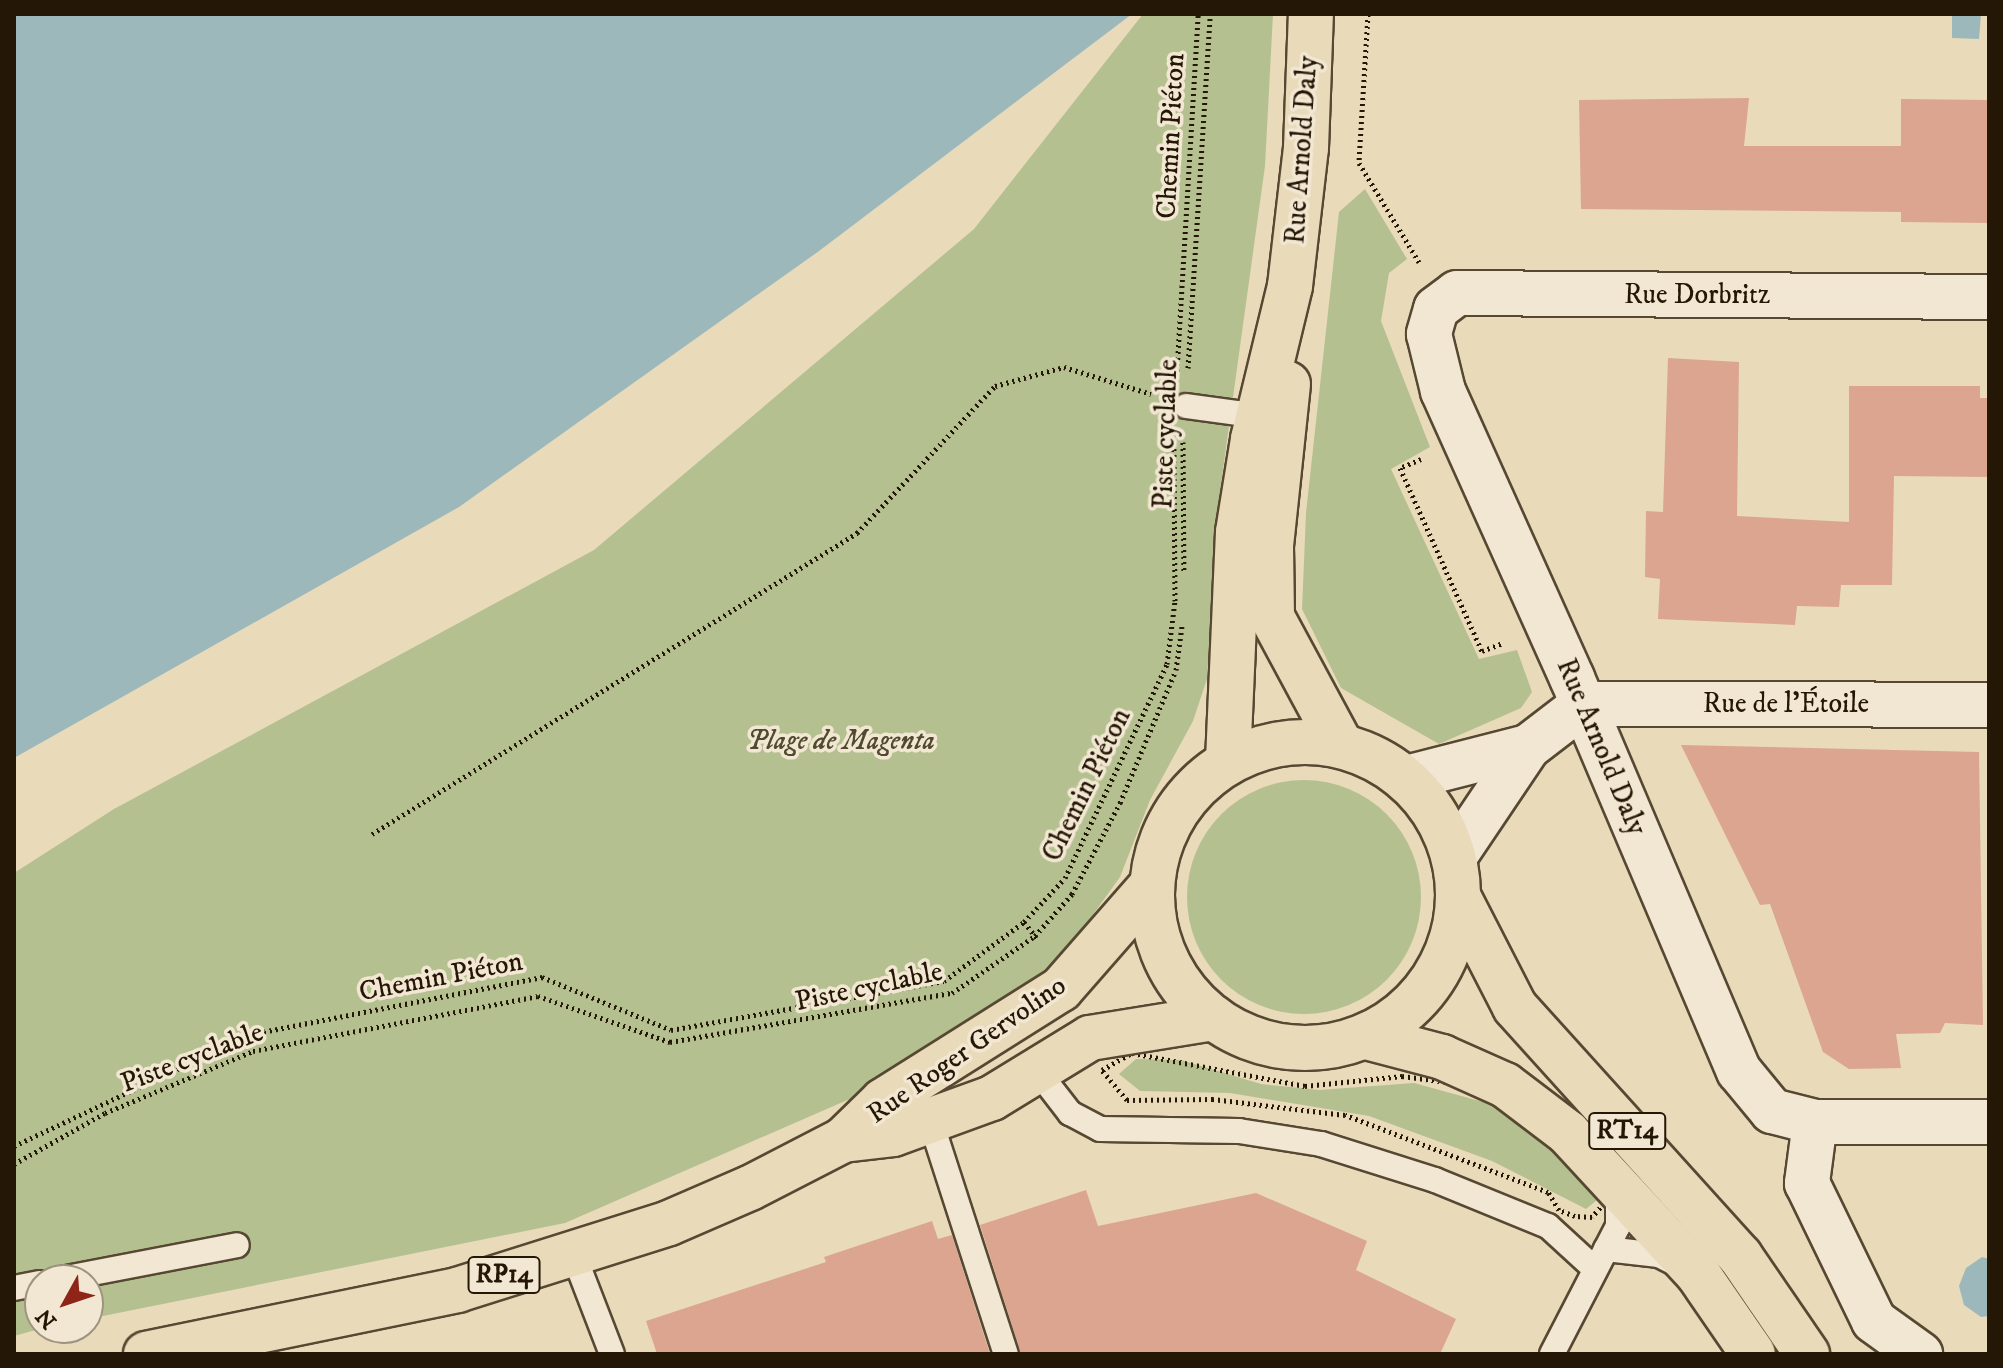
<!DOCTYPE html>
<meta charset="utf-8">
<style>
body{margin:0}
#map{position:relative;width:2003px;height:1368px;overflow:hidden;background:#e9daba;font-family:"IM FELL DW Pica",serif}
div>[style]{position:absolute}
[style*='--x']{left:calc(var(--x)*1px);top:calc(var(--y)*1px);width:calc(var(--w)*1px);rotate:calc(var(--a)*1deg)}
.green>*{inset:0;background:#b5c090}
.round{border-radius:50%}
.water>*{inset:0;background:#9cb8bb}
.building>*{inset:0;background:#dba590}
.path>*{height:5px;margin-top:-2.5px;transform-origin:0;background:repeating-linear-gradient(90deg,#251705 0 2px,transparent 0 6px)}
.roads{filter:drop-shadow(2px 0 #564832) drop-shadow(-2px 0 #564832) drop-shadow(0 2px #564832) drop-shadow(0 -2px #564832)}
.lane>*{height:24px;margin:-12px;padding:0 12px;transform-origin:12px;border-radius:12px;background:#f1e7d2}
.street>*{height:44px;margin:-22px;padding:0 22px;transform-origin:22px;border-radius:22px;background:#f1e7d2}
.primary>*{height:44px;margin:-22px;padding:0 22px;transform-origin:22px;border-radius:22px;background:#e9daba}
.primary>.ring{margin:-22px;padding:0;box-sizing:content-box;background:none;border:44px solid #e9daba;border-radius:50%}
span{translate:-50% -50%;white-space:nowrap;text-align:center;line-height:1.15;-webkit-text-stroke:7px #f1e7d2;paint-order:stroke}
.shield-label span{padding:2px 6px;background:#f1e7d2;border:2px solid;border-radius:6px;-webkit-text-stroke-width:0}
.shield-label{font-size:26px;color:#251705;font-weight:700}
.street-label{font-size:28px;color:#251705}
.park-label{font-size:28px;color:#504a2f;font-style:italic}
.frame{position:absolute;inset:0;border:16px solid #251705;pointer-events:none}
.north{position:absolute;left:24px;top:1264px;width:80px;height:80px;box-sizing:border-box;background:#f1e7d2;border:2px solid #9f9480;border-radius:50%;rotate:230deg;font-size:22px;font-weight:700;line-height:32px;text-align:center;color:#251705}
.north::after{content:'';display:block;margin:auto;width:28px;height:36px;background:#8f2418;clip-path:polygon(50% 0,100% 100%,50% 72%,0 100%)}
</style>
<div id="map">
<div class="green">
<i style="clip-path:polygon(1143px 14px,1273px 14px,1265px 166px,1216px 520px,1207px 679px,1193px 721px,1150px 800px,1120px 877px,1059px 962px,868px 1091px,565px 1223px,88px 1319px,88px 1280px,40px 1280px,43px 1328px,14px 1336px,14px 873px,114px 809px,594px 550px,974px 229px)"></i>
<i style="clip-path:polygon(1365px 189px,1407px 259px,1389px 273px,1381px 321px,1430px 447px,1391px 469px,1479px 659px,1517px 650px,1532px 692px,1521px 708px,1439px 744px,1341px 688px,1302px 609px,1306px 513px,1339px 212px)"></i>
<i class="round" style="left:1187px;top:780px;width:234px;height:234px"></i>
<i style="clip-path:polygon(1136px 1059px,1181px 1060px,1261px 1084px,1319px 1090px,1414px 1083px,1487px 1103px,1542px 1137px,1593px 1181px,1597px 1200px,1586px 1209px,1492px 1161px,1369px 1116px,1230px 1093px,1140px 1091px,1119px 1074px)"></i>
</div>
<div class="water">
<i style="clip-path:polygon(14px 14px,1132px 14px,819px 251px,459px 507px,14px 758px)"></i>
<i style="clip-path:polygon(1952px 14px,1981px 14px,1979px 39px,1952px 38px)"></i>
<i style="clip-path:polygon(1982px 1257px,1989px 1259px,1989px 1316px,1981px 1317px,1964px 1305px,1959px 1286px,1966px 1268px)"></i>
</div>
<div class="building">
<i style="clip-path:polygon(1749px 98px,1744px 146px,1901px 146px,1901px 99px,1989px 100px,1989px 223px,1901px 222px,1901px 212px,1581px 209px,1579px 100px)"></i>
<i style="clip-path:polygon(1668px 358px,1739px 362px,1737px 516px,1849px 522px,1849px 386px,1980px 386px,1980px 398px,1989px 398px,1989px 477px,1894px 476px,1892px 585px,1841px 585px,1839px 607px,1797px 606px,1795px 625px,1658px 619px,1660px 579px,1645px 577px,1646px 511px,1663px 512px)"></i>
<i style="clip-path:polygon(1681px 745px,1979px 752px,1983px 1025px,1945px 1023px,1940px 1033px,1896px 1034px,1901px 1068px,1849px 1069px,1823px 1052px,1770px 904px,1760px 905px)"></i>
<i style="clip-path:polygon(1086px 1190px,1098px 1226px,1256px 1193px,1367px 1241px,1356px 1270px,1456px 1319px,1440px 1354px,1021px 1354px,980px 1225px)"></i>
<i style="clip-path:polygon(932px 1221px,938px 1239px,952px 1235px,990px 1354px,657px 1354px,646px 1321px,826px 1262px,824px 1257px)"></i>
</div>
<div class="path">
<i style="--x:1368;--y:14;--w:149;--a:93.5"></i>
<i style="--x:1359;--y:163;--w:116;--a:58.8"></i>
<i style="--x:1188;--y:368;--w:355;--a:-86.4"></i>
<i style="--x:1177;--y:371;--w:358;--a:-86.6"></i>
<i style="--x:1183;--y:442;--w:130;--a:89.6"></i>
<i style="--x:1421;--y:459;--w:23;--a:157"></i>
<i style="--x:1400;--y:468;--w:201;--a:65.9"></i>
<i style="--x:1482;--y:651;--w:22;--a:-21"></i>
<i style="--x:372;--y:834;--w:571;--a:-31.82"></i>
<i style="--x:857;--y:533;--w:202;--a:-46.8"></i>
<i style="--x:995;--y:386;--w:72;--a:-15.4"></i>
<i style="--x:1064;--y:367;--w:91;--a:17.2"></i>
<i style="--x:1024;--y:922;--w:21;--a:51"></i>
<i style="--x:1132;--y:1053;--w:176;--a:10.8"></i>
<i style="--x:1305;--y:1086;--w:98;--a:-5.9"></i>
<i style="--x:1402;--y:1076;--w:54;--a:7.4"></i>
<i style="--x:1456;--y:1083;--w:81;--a:25.6"></i>
<i style="--x:1529;--y:1118;--w:87;--a:40.8"></i>
<i style="--x:1595;--y:1175;--w:29;--a:72"></i>
<i style="--x:1604;--y:1203;--w:18;--a:131"></i>
<i style="--x:1592;--y:1217;--w:17;--a:-177"></i>
<i style="--x:1575;--y:1216;--w:17;--a:-159"></i>
<i style="--x:1559;--y:1210;--w:21;--a:-121"></i>
<i style="--x:1548;--y:1192;--w:217;--a:-159.2"></i>
<i style="--x:1345;--y:1115;--w:133;--a:-173.1"></i>
<i style="--x:1213;--y:1099;--w:86;--a:179.3"></i>
<i style="--x:1127;--y:1100;--w:39;--a:-130"></i>
<i style="--x:1102;--y:1070;--w:34;--a:-30"></i>
<i style="--x:14;--y:1146;--w:263;--a:-25.2"></i>
<i style="--x:252;--y:1034;--w:296;--a:-11.1"></i>
<i style="--x:542;--y:977;--w:139;--a:22.3"></i>
<i style="--x:671;--y:1030;--w:277;--a:-10.2"></i>
<i style="--x:944;--y:981;--w:99;--a:-36.4"></i>
<i style="--x:1024;--y:922;--w:60;--a:-47"></i>
<i style="--x:1065;--y:878;--w:237;--a:-64.5"></i>
<i style="--x:1167;--y:664;--w:64;--a:-82.8"></i>
<i style="--x:1175;--y:601;--w:160;--a:-90.4"></i>
<i style="--x:14;--y:1164;--w:104;--a:-29.3"></i>
<i style="--x:105;--y:1113;--w:160;--a:-22.7"></i>
<i style="--x:253;--y:1051;--w:290;--a:-10.9"></i>
<i style="--x:538;--y:996;--w:140;--a:19.2"></i>
<i style="--x:670;--y:1042;--w:286;--a:-9.9"></i>
<i style="--x:952;--y:993;--w:101;--a:-34.5"></i>
<i style="--x:1035;--y:936;--w:56;--a:-48.6"></i>
<i style="--x:1072;--y:894;--w:103;--a:-62.2"></i>
<i style="--x:1120;--y:803;--w:144;--a:-67.2"></i>
<i style="--x:1176;--y:670;--w:44;--a:-82.2"></i>
</div>
<div class="roads">
<div class="lane">
<i style="--x:1186;--y:406;--w:74;--a:7.8"></i>
<i style="--x:1039;--y:1073;--w:51;--a:52.2"></i>
<i style="--x:1070;--y:1113;--w:34;--a:28"></i>
<i style="--x:1100;--y:1129;--w:139;--a:0.8"></i>
<i style="--x:1239;--y:1131;--w:83;--a:9"></i>
<i style="--x:1321;--y:1144;--w:120;--a:17.5"></i>
<i style="--x:1435;--y:1180;--w:122;--a:22.2"></i>
<i style="--x:1548;--y:1226;--w:64;--a:42.5"></i>
<i style="--x:928;--y:1113;--w:253;--a:72.1"></i>
<i style="--x:1606;--y:1249;--w:53;--a:6.5"></i>
<i style="--x:1659;--y:1255;--w:20;--a:27"></i>
<i style="--x:573;--y:1253;--w:108;--a:68.9"></i>
<i style="--x:56;--y:1280;--w:184;--a:-10.9"></i>
<i style="--x:14;--y:1288;--w:26;--a:-11"></i>
<i style="--x:1552;--y:1354;--w:144;--a:-62.7"></i>
<i style="--x:1618;--y:1226;--w:37;--a:-90"></i>
</div>
<div class="street">
<i style="--x:1989;--y:297;--w:532;--a:-179.57"></i>
<i style="--x:1457;--y:293;--w:26;--a:143"></i>
<i style="--x:1436;--y:309;--w:26;--a:106"></i>
<i style="--x:1429;--y:334;--w:59;--a:76.2"></i>
<i style="--x:1443;--y:391;--w:315;--a:65.8"></i>
<i style="--x:1572;--y:678;--w:427;--a:67"></i>
<i style="--x:1739;--y:1071;--w:52;--a:50.5"></i>
<i style="--x:1772;--y:1111;--w:44;--a:14.3"></i>
<i style="--x:1815;--y:1122;--w:174;--a:0"></i>
<i style="--x:1584;--y:704;--w:405;--a:0.1"></i>
<i style="--x:1406;--y:778;--w:126;--a:-14.3"></i>
<i style="--x:1454;--y:857;--w:133;--a:-56.1"></i>
<i style="--x:1528;--y:747;--w:71;--a:-37.5"></i>
<i style="--x:1815;--y:1122;--w:62;--a:97.5"></i>
<i style="--x:1807;--y:1183;--w:153;--a:64.1"></i>
<i style="--x:1874;--y:1321;--w:57;--a:35.7"></i>
</div>
<div class="primary">
<i style="--x:1288;--y:384;--w:163;--a:96"></i>
<i style="--x:1271;--y:546;--w:71;--a:89.2"></i>
<i style="--x:1272;--y:617;--w:145;--a:61.7"></i>
<i class="ring" style="left:1152px;top:742px;width:262px;height:262px"></i>
<i style="--x:1228;--y:761;--w:229;--a:-87.5"></i>
<i style="--x:1238;--y:532;--w:94;--a:-80.8"></i>
<i style="--x:1253;--y:439;--w:157;--a:-76.4"></i>
<i style="--x:1290;--y:286;--w:139;--a:-83.4"></i>
<i style="--x:1306;--y:148;--w:134;--a:-87.9"></i>
<i style="--x:1460;--y:900;--w:120;--a:62.8"></i>
<i style="--x:1515;--y:1007;--w:336;--a:47.9"></i>
<i style="--x:1740;--y:1256;--w:119;--a:55.6"></i>
<i style="--x:1366;--y:1037;--w:79;--a:14.7"></i>
<i style="--x:1442;--y:1057;--w:69;--a:24"></i>
<i style="--x:1505;--y:1085;--w:79;--a:37.3"></i>
<i style="--x:1568;--y:1133;--w:192;--a:47.3"></i>
<i style="--x:1698;--y:1274;--w:97;--a:55.5"></i>
<i style="--x:843;--y:1140;--w:50;--a:-6.8"></i>
<i style="--x:893;--y:1134;--w:105;--a:-20"></i>
<i style="--x:992;--y:1098;--w:115;--a:-31.5"></i>
<i style="--x:1090;--y:1038;--w:125;--a:-9.2"></i>
<i style="--x:146;--y:1354;--w:318;--a:-11.6"></i>
<i style="--x:457;--y:1290;--w:222;--a:-17.5"></i>
<i style="--x:669;--y:1223;--w:88;--a:-23.4"></i>
<i style="--x:750;--y:1188;--w:105;--a:-27.3"></i>
<i style="--x:843;--y:1140;--w:56;--a:-44.3"></i>
<i style="--x:883;--y:1101;--w:210;--a:-32.2"></i>
<i style="--x:1061;--y:989;--w:138;--a:-48.8"></i>
</div>
</div>
<div class="shield-label">
<span style="left:1627px;top:1131px">RT14</span>
<span style="left:504px;top:1275px">RP14</span>
</div>
<div class="street-label">
<span style="left:1171px;top:136px;rotate:-87deg">Chemin Piéton</span>
<span style="left:1302px;top:150px;rotate:-86deg">Rue Arnold Daly</span>
<span style="left:1697px;top:295px">Rue Dorbritz</span>
<span style="left:1166px;top:434px;rotate:-88deg">Piste cyclable</span>
<span style="left:1786px;top:704px">Rue de l'Étoile</span>
<span style="left:1601px;top:747px;rotate:67deg">Rue Arnold Daly</span>
<span style="left:1087px;top:785px;rotate:-64deg">Chemin Piéton</span>
<span style="left:441px;top:977px;rotate:-11deg">Chemin Piéton</span>
<span style="left:869px;top:987px;rotate:-12deg">Piste cyclable</span>
<span style="left:967px;top:1050px;rotate:-35deg">Rue Roger Gervolino</span>
<span style="left:192px;top:1058px;rotate:-21deg">Piste cyclable</span>
</div>
<div class="park-label">
<span style="left:841px;top:741px">Plage de Magenta</span>
</div>
<div class="frame"></div>
<div class="north">N</div>
</div>
